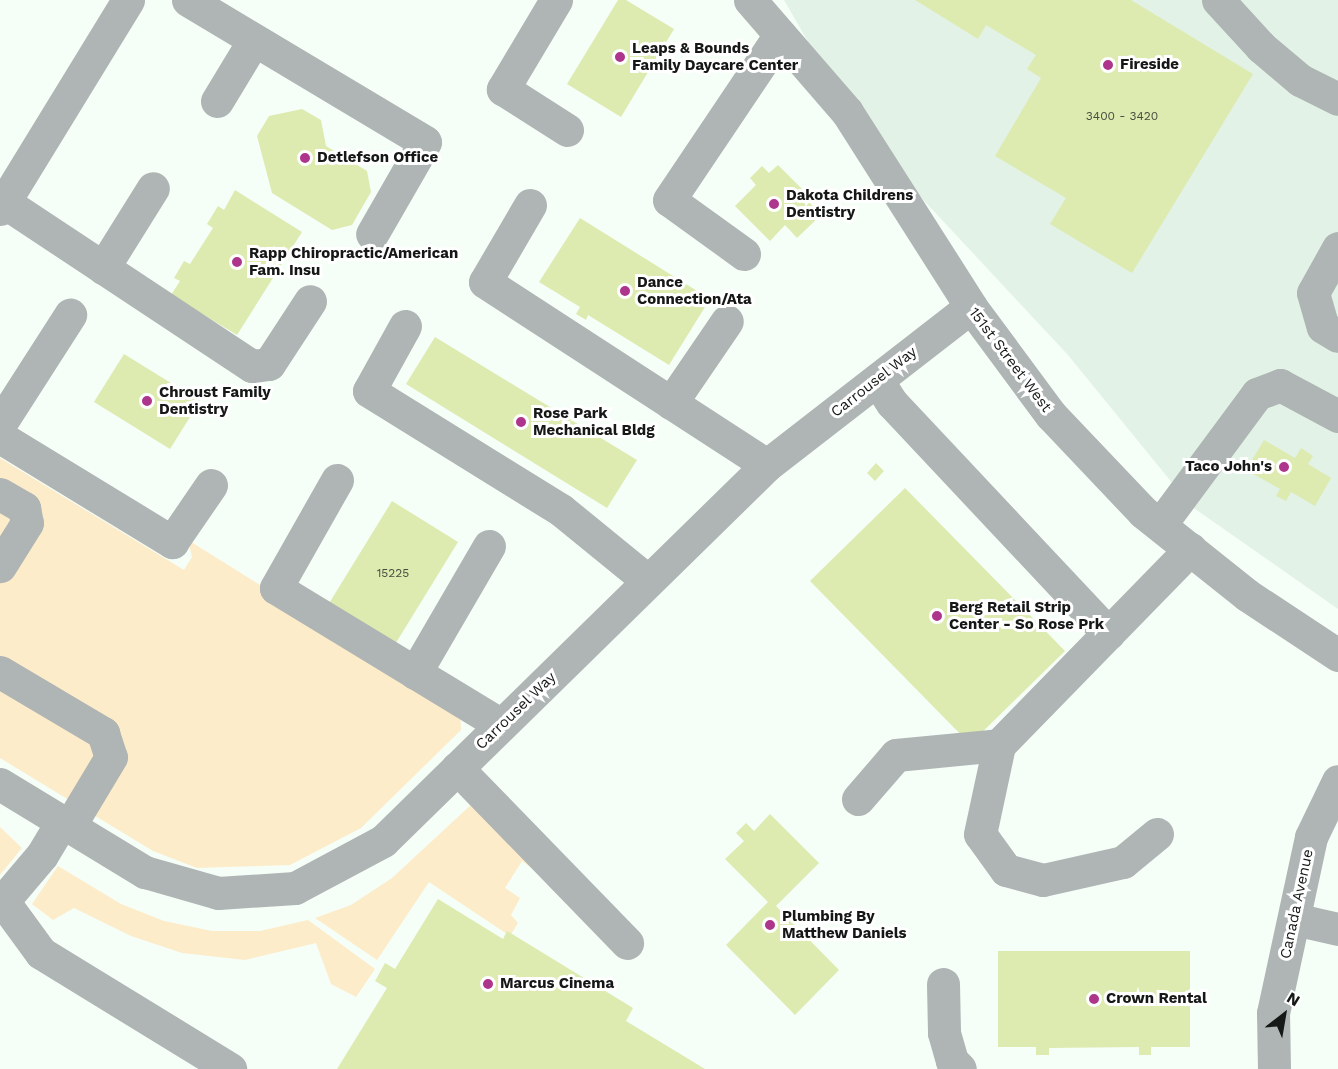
<!DOCTYPE html>
<style>
body{margin:0}
#map{position:relative;width:1338px;height:1069px;overflow:hidden;background:#f5fef7;font-family:"Work Sans",sans-serif}
div>[style]{position:absolute}
[style*='--x']{left:calc(var(--x)*1px);top:calc(var(--y)*1px);width:calc(var(--w)*1px);rotate:calc(var(--a)*1deg)}
.built>*{inset:0;background:#e2f2e6}
.green>*{inset:0;background:#fdecc9}
.building>*{inset:0;background:#ddebb1}
.minor>*{height:33px;margin:-16.5px;padding:0 16.5px;transform-origin:16.5px;border-radius:16.5px;background:#afb4b4}
.dots>*{width:16px;height:16px;translate:-50% -50%;box-sizing:border-box;border:3px solid #fff;border-radius:50%}
span{translate:-50% -50%;white-space:nowrap;text-align:center;line-height:1.15;-webkit-text-stroke:6px #fff;paint-order:stroke}
.number-label{font-size:12px;color:#474d3d}
.number-label span{-webkit-text-stroke-width:0}
.poi-label{font-size:15px;color:#151816;font-weight:700}
.left{translate:0 -50%;text-align:left}
.right{translate:-100% -50%;text-align:right}
.street-label{font-size:15px;color:#151816}
.north{position:absolute;left:1254px;top:985px;width:60px;height:60px;-webkit-text-stroke:4px #fff;paint-order:stroke;rotate:31deg;font-size:16px;font-weight:700;line-height:24px;text-align:center;color:#151816}
.north::after{content:'';display:block;margin:auto;width:21px;height:27px;background:#151816;clip-path:polygon(50% 0,100% 100%,50% 72%,0 100%)}
</style>
<div id="map">
<div class="built">
<i style="clip-path:polygon(784px 0,1338px 0,1338px 609px,1191px 506px,1068px 355px,860px 132px)"></i>
</div>
<div class="green">
<i style="clip-path:polygon(0 458px,184px 570px,192px 557px,188px 540px,460px 710px,461px 730px,361px 828px,290px 865px,197px 868px,153px 851px,0 758px)"></i>
<i style="clip-path:polygon(473px 803px,542px 876px,522px 861px,505px 888px,520px 898px,511px 915px,518px 923px,510px 936px,429px 882px,377px 960px,315px 918px,351px 905px,392px 878px)"></i>
<i style="clip-path:polygon(0 827px,22px 848px,0 875px)"></i>
<i style="clip-path:polygon(58px 866px,121px 904px,164px 921px,212px 931px,260px 931px,308px 920px,375px 969px,356px 997px,331px 984px,316px 943px,245px 960px,182px 953px,131px 936px,74px 908px,53px 920px,32px 904px)"></i>
</div>
<div class="building">
<i style="clip-path:polygon(618px 0,626px 0,674px 29px,621px 117px,567px 84px)"></i>
<i style="clip-path:polygon(915px 0,1131px 0,1253px 74px,1132px 273px,1050px 224px,1066px 198px,995px 156px,1041px 78px,1027px 69px,1036px 55px,986px 25px,978px 39px)"></i>
<i style="clip-path:polygon(302px 109px,321px 120px,326px 146px,367px 171px,371px 192px,352px 225px,332px 230px,272px 193px,257px 136px,269px 116px)"></i>
<i style="clip-path:polygon(778px 165px,812px 199px,809px 202px,821px 215px,797px 238px,785px 225px,770px 241px,735px 206px,756px 185px,750px 178px,762px 166px,769px 173px)"></i>
<i style="clip-path:polygon(235px 190px,302px 232px,237px 335px,171px 295px,180px 281px,174px 278px,184px 261px,190px 264px,213px 228px,207px 224px,218px 206px,224px 210px)"></i>
<i style="clip-path:polygon(580px 218px,710px 299px,669px 365px,588px 315px,586px 320px,576px 314px,580px 307px,539px 282px)"></i>
<i style="clip-path:polygon(435px 337px,637px 460px,607px 508px,406px 384px)"></i>
<i style="clip-path:polygon(124px 354px,200px 401px,170px 449px,94px 402px)"></i>
<i style="clip-path:polygon(1264px 440px,1295px 458px,1301px 448px,1313px 456px,1308px 464px,1331px 478px,1315px 506px,1291px 492px,1286px 501px,1276px 496px,1280px 489px,1246px 470px)"></i>
<i style="clip-path:polygon(876px 463px,884px 471px,875px 481px,867px 473px)"></i>
<i style="clip-path:polygon(905px 488px,1065px 651px,970px 744px,810px 581px)"></i>
<i style="clip-path:polygon(392px 501px,458px 542px,394px 646px,328px 605px)"></i>
<i style="clip-path:polygon(770px 814px,819px 863px,776px 906px,839px 970px,795px 1015px,726px 945px,768px 902px,725px 859px,744px 841px,736px 833px,746px 823px,754px 831px)"></i>
<i style="clip-path:polygon(438px 899px,503px 939px,507px 931px,633px 1008px,626px 1021px,705px 1069px,337px 1069px,387px 988px,375px 981px,385px 963px,395px 969px)"></i>
<i style="clip-path:polygon(998px 951px,1190px 951px,1190px 1047px,1151px 1047px,1151px 1055px,1139px 1055px,1139px 1047px,1049px 1048px,1049px 1055px,1036px 1055px,1036px 1047px,998px 1047px)"></i>
</div>
<div class="minor">
<i style="--x:188;--y:0;--w:276;--a:30.9"></i>
<i style="--x:425;--y:142;--w:106;--a:119.9"></i>
<i style="--x:556;--y:0;--w:104;--a:120.8"></i>
<i style="--x:503;--y:89;--w:76;--a:32.6"></i>
<i style="--x:750;--y:0;--w:148;--a:49.1"></i>
<i style="--x:847;--y:112;--w:231;--a:57.5"></i>
<i style="--x:971;--y:307;--w:134;--a:53.5"></i>
<i style="--x:1051;--y:415;--w:134;--a:46.5"></i>
<i style="--x:1143;--y:512;--w:133;--a:38.6"></i>
<i style="--x:1247;--y:595;--w:109;--a:33.4"></i>
<i style="--x:1218;--y:0;--w:64;--a:47.5"></i>
<i style="--x:1261;--y:47;--w:51;--a:40.2"></i>
<i style="--x:1300;--y:80;--w:42;--a:26.6"></i>
<i style="--x:217;--y:101;--w:71;--a:-58.8"></i>
<i style="--x:4;--y:202;--w:297;--a:33.5"></i>
<i style="--x:252;--y:366;--w:17;--a:-7"></i>
<i style="--x:269;--y:364;--w:75;--a:-56.9"></i>
<i style="--x:530;--y:205;--w:89;--a:120.3"></i>
<i style="--x:485;--y:282;--w:336;--a:33"></i>
<i style="--x:0;--y:209;--w:245;--a:-58.5"></i>
<i style="--x:1338;--y:248;--w:51;--a:119.1"></i>
<i style="--x:1313;--y:293;--w:35;--a:74"></i>
<i style="--x:1323;--y:327;--w:17;--a:31"></i>
<i style="--x:744;--y:254;--w:92;--a:-144.2"></i>
<i style="--x:669;--y:200;--w:199;--a:-56.1"></i>
<i style="--x:103;--y:268;--w:94;--a:-58"></i>
<i style="--x:405;--y:326;--w:74;--a:119"></i>
<i style="--x:369;--y:391;--w:226;--a:31.8"></i>
<i style="--x:561;--y:510;--w:112;--a:39.2"></i>
<i style="--x:877;--y:380;--w:27;--a:57"></i>
<i style="--x:892;--y:403;--w:316;--a:46.8"></i>
<i style="--x:671;--y:403;--w:99;--a:-55.7"></i>
<i style="--x:0;--y:424;--w:130;--a:-57.3"></i>
<i style="--x:0;--y:437;--w:202;--a:31.4"></i>
<i style="--x:172;--y:542;--w:69;--a:-55.6"></i>
<i style="--x:337;--y:480;--w:124;--a:119.5"></i>
<i style="--x:276;--y:588;--w:263;--a:31.3"></i>
<i style="--x:0;--y:494;--w:28;--a:30"></i>
<i style="--x:24;--y:508;--w:15;--a:79"></i>
<i style="--x:27;--y:523;--w:51;--a:122.1"></i>
<i style="--x:1160;--y:525;--w:163;--a:-53.5"></i>
<i style="--x:1257;--y:394;--w:25;--a:-21"></i>
<i style="--x:1280;--y:385;--w:66;--a:28.1"></i>
<i style="--x:0;--y:672;--w:120;--a:30.6"></i>
<i style="--x:103;--y:733;--w:25;--a:72"></i>
<i style="--x:111;--y:757;--w:82;--a:121"></i>
<i style="--x:415;--y:673;--w:147;--a:-59.8"></i>
<i style="--x:457;--y:768;--w:244;--a:45.8"></i>
<i style="--x:0;--y:784;--w:170;--a:31.3"></i>
<i style="--x:145;--y:872;--w:76;--a:16"></i>
<i style="--x:218;--y:893;--w:77;--a:-3.7"></i>
<i style="--x:295;--y:888;--w:100;--a:-28.1"></i>
<i style="--x:383;--y:841;--w:537;--a:-44.4"></i>
<i style="--x:767;--y:465;--w:258;--a:-37.8"></i>
<i style="--x:858;--y:799;--w:58;--a:-49.2"></i>
<i style="--x:896;--y:755;--w:103;--a:-5.5"></i>
<i style="--x:1157;--y:834;--w:44;--a:140.5"></i>
<i style="--x:1123;--y:862;--w:82;--a:167.3"></i>
<i style="--x:1043;--y:880;--w:38;--a:-165"></i>
<i style="--x:1006;--y:870;--w:44;--a:-125.8"></i>
<i style="--x:980;--y:834;--w:91;--a:-77.9"></i>
<i style="--x:999;--y:745;--w:274;--a:-45.7"></i>
<i style="--x:0;--y:899;--w:4;--a:34"></i>
<i style="--x:3;--y:901;--w:60;--a:-49.7"></i>
<i style="--x:42;--y:855;--w:39;--a:-59"></i>
<i style="--x:3;--y:901;--w:64;--a:53.8"></i>
<i style="--x:41;--y:953;--w:222;--a:31.5"></i>
<i style="--x:1294;--y:919;--w:45;--a:12.8"></i>
<i style="--x:943;--y:984;--w:49;--a:88.8"></i>
<i style="--x:944;--y:1033;--w:29;--a:74"></i>
<i style="--x:952;--y:1061;--w:11;--a:45"></i>
<i style="--x:1274;--y:1069;--w:56;--a:-91"></i>
<i style="--x:1273;--y:1013;--w:180;--a:-77.8"></i>
<i style="--x:1311;--y:837;--w:62;--a:-64.3"></i>
</div>
<div class="dots">
<i style="left:620px;top:57px;background:#ad358b"></i>
<i style="left:1108px;top:65px;background:#ad358b"></i>
<i style="left:305px;top:158px;background:#ad358b"></i>
<i style="left:774px;top:204px;background:#ad358b"></i>
<i style="left:237px;top:262px;background:#ad358b"></i>
<i style="left:625px;top:291px;background:#ad358b"></i>
<i style="left:147px;top:401px;background:#ad358b"></i>
<i style="left:521px;top:422px;background:#ad358b"></i>
<i style="left:1284px;top:467px;background:#ad358b"></i>
<i style="left:937px;top:616px;background:#ad358b"></i>
<i style="left:770px;top:925px;background:#ad358b"></i>
<i style="left:488px;top:984px;background:#ad358b"></i>
<i style="left:1094px;top:999px;background:#ad358b"></i>
</div>
<div class="number-label">
<span style="left:1122px;top:117px">3400 - 3420</span>
<span style="left:393px;top:574px">15225</span>
</div>
<div class="poi-label">
<span class="left" style="left:632px;top:57px">Leaps &amp; Bounds<br>Family Daycare Center</span>
<span class="left" style="left:1120px;top:65px">Fireside</span>
<span class="left" style="left:317px;top:158px">Detlefson Office</span>
<span class="left" style="left:786px;top:204px">Dakota Childrens<br>Dentistry</span>
<span class="left" style="left:249px;top:262px">Rapp Chiropractic/American<br>Fam. Insu</span>
<span class="left" style="left:637px;top:291px">Dance<br>Connection/Ata</span>
<span class="left" style="left:159px;top:401px">Chroust Family<br>Dentistry</span>
<span class="left" style="left:533px;top:422px">Rose Park<br>Mechanical Bldg</span>
<span class="right" style="left:1272px;top:467px">Taco John's</span>
<span class="left" style="left:949px;top:616px">Berg Retail Strip<br>Center - So Rose Prk</span>
<span class="left" style="left:782px;top:925px">Plumbing By<br>Matthew Daniels</span>
<span class="left" style="left:500px;top:984px">Marcus Cinema</span>
<span class="left" style="left:1106px;top:999px">Crown Rental</span>
</div>
<div class="street-label">
<span style="left:1010px;top:360px;rotate:53deg">151st Street West</span>
<span style="left:874px;top:382px;rotate:-38deg">Carrousel Way</span>
<span style="left:516px;top:711px;rotate:-44deg">Carrousel Way</span>
<span style="left:1297px;top:904px;rotate:-78deg">Canada Avenue</span>
</div>
<div class="north">N</div>
</div>
